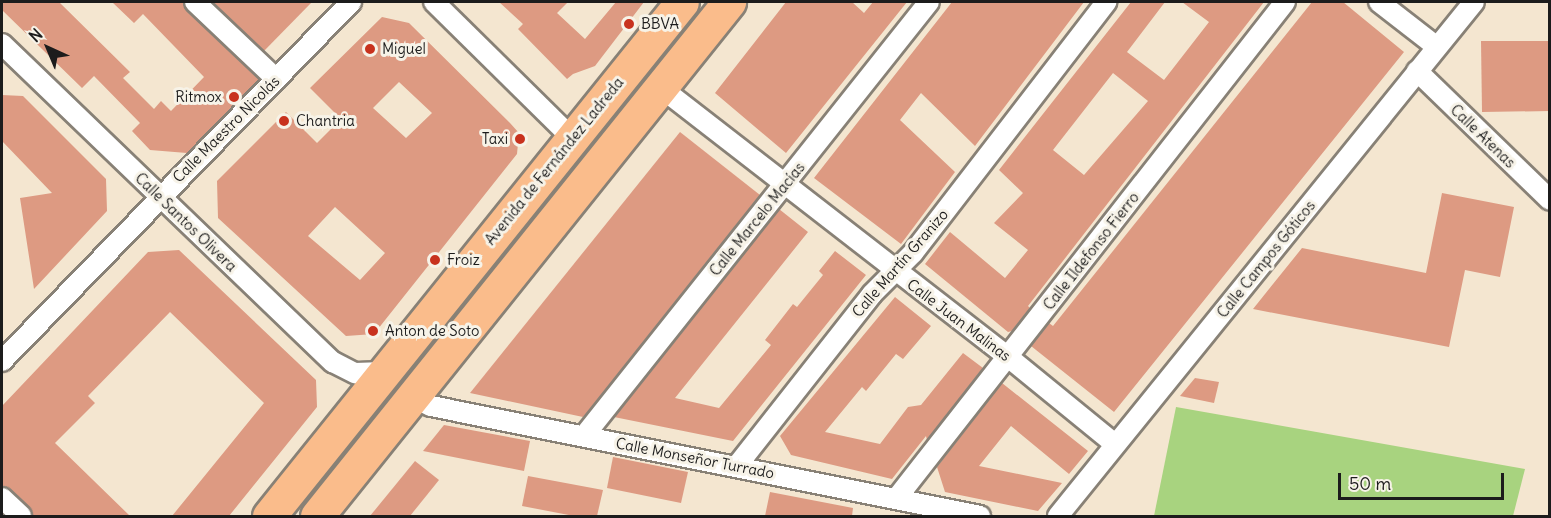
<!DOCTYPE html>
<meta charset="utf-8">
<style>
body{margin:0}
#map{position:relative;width:1551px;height:518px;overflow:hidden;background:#f4e6d0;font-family:Delius,sans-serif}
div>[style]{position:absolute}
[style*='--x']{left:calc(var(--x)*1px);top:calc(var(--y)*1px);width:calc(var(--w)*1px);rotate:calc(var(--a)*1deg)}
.green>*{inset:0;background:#a8d37f}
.building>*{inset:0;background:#dd9a82}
.roads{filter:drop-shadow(2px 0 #888176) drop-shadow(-2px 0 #888176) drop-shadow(0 2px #888176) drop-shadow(0 -2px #888176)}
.minor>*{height:20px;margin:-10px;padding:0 10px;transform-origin:10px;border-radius:10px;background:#fff}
.trunk>*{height:33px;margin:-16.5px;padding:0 16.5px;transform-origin:16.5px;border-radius:16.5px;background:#fabc8b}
.dots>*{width:16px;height:16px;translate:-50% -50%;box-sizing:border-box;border:3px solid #f7f3e8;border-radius:50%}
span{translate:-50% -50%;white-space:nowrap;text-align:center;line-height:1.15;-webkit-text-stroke:6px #f7f3e8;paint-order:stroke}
.poi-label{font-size:15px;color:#1c1c1c}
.left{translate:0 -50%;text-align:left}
.right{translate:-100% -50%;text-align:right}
.street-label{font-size:15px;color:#1c1c1c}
.frame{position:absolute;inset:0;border:3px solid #1c1c1c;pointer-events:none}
.north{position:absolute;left:18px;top:18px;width:60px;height:60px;-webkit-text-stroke:4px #f7f3e8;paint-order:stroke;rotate:316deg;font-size:16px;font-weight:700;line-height:24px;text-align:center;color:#1c1c1c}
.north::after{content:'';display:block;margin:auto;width:21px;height:27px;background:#1c1c1c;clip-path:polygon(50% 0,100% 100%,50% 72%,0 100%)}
.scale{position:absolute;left:1338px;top:473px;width:166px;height:27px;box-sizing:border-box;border:3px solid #1c1c1c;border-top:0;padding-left:8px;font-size:18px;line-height:21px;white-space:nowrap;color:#1c1c1c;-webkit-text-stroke:4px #f7f3e8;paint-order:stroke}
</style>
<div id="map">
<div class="green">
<i style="clip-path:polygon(1176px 407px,1525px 469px,1513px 516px,1154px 516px)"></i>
</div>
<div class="building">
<i style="clip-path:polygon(2px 2px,59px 2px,130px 72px,123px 78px,154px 109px,161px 101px,171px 111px,204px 77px,143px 14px,134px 23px,112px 2px,183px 2px,187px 11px,259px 79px,187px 153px,150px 150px,132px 131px,140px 123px,94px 76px,82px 88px,2px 10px)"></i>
<i style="clip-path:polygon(212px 2px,312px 2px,264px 51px)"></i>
<i style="clip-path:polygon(499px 2px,568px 2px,557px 13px,585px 39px,616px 2px,644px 2px,595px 66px,573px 74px,567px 79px,518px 29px,523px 24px)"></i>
<i style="clip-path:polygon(786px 2px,852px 2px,864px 13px,873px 2px,907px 2px,786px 153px,715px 93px)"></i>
<i style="clip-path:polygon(952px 2px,1084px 2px,975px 146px,921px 93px,900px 120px,955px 172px,901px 244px,814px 178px)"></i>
<i style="clip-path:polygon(evenodd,1131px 2px,1165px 2px,1127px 52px,1164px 80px,1209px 22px,1182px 2px,1264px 2px,1028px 306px,1030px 308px,1012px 331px,1008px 332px,925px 264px,950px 232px,1005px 278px,1028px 250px,994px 223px,1023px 193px,999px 170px,1131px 2px,1113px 73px,1148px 101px,1084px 175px,1053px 150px,1113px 73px)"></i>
<i style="clip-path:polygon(1312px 2px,1343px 2px,1404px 52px,1114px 412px,1031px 346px,1049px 323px,1053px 326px)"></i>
<i style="clip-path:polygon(evenodd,382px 17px,409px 23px,510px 123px,519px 133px,517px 154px,374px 334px,346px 336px,218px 218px,217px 181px,286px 112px,317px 143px,341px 119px,310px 88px,382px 17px,399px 82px,432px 113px,406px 138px,373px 108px,399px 82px,382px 17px,335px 207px,385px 253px,360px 280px,308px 236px,335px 207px)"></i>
<i style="clip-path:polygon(1481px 41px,1550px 41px,1550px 111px,1482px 112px)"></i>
<i style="clip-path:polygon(2px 95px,23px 96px,106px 179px,107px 211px,34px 289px,20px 198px,52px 193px,2px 141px)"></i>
<i style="clip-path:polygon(680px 132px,760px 195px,588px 412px,583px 417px,470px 393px)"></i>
<i style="clip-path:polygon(1442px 193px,1514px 207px,1500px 277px,1465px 270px,1449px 347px,1253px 309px,1302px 248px,1426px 273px)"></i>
<i style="clip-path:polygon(779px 209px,808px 232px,675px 398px,719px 408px,771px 345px,765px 340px,793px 304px,797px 307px,823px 275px,819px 271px,835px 251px,866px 275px,733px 441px,614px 417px)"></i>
<i style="clip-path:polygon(179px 250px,316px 380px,317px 407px,229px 516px,172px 516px,264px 403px,170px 312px,88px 396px,95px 403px,55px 443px,130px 516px,33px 516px,29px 507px,10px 489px,2px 486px,2px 406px,148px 252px)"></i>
<i style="clip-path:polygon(895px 297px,931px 326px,903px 359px,896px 354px,866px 391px,862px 387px,825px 432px,880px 444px,908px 407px,921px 405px,963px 353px,983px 368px,927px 440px,926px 436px,892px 479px,791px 455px,780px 436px)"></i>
<i style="clip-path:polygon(1195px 378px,1219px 382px,1214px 403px,1180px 396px)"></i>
<i style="clip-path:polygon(1002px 383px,1088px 451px,1069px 474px,1011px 426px,979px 466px,1062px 483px,1038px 511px,945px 492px,937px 467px)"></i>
<i style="clip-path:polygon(444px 425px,530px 441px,524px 471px,423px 451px)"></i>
<i style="clip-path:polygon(613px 457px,688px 472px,681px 503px,607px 488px)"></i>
<i style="clip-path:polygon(415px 461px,439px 480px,410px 516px,370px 516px)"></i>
<i style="clip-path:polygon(528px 476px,603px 490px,597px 516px,574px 516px,522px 506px)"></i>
<i style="clip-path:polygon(770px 492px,853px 508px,852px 516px,765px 516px)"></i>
</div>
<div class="roads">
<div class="minor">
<i style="--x:195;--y:2;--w:112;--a:43.5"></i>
<i style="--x:434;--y:2;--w:195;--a:44.6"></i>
<i style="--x:1379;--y:2;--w:73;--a:37.8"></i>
<i style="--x:2;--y:44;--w:459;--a:43.9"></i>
<i style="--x:333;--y:362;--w:25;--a:27"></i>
<i style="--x:355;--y:373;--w:29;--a:-2"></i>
<i style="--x:1417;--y:71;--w:185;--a:44.1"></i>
<i style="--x:660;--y:87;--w:439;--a:37.8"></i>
<i style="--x:1007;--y:356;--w:139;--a:39.2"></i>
<i style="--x:2;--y:361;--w:501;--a:-45.81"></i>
<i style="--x:413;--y:397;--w:20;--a:27"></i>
<i style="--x:431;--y:406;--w:560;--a:11.33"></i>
<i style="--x:584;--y:436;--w:554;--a:-51.52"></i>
<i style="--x:736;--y:467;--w:220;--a:-51.8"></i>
<i style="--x:872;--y:294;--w:58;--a:-45"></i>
<i style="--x:913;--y:253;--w:317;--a:-52.4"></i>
<i style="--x:2;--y:498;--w:26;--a:43"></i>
<i style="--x:896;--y:499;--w:631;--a:-51.95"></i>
<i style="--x:1058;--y:516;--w:661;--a:-51.02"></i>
</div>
<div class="trunk">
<i style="--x:269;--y:516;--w:659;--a:-51.22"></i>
<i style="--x:317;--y:516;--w:659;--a:-51.29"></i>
</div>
</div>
<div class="dots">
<i style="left:629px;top:24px;background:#c8321e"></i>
<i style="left:370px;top:49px;background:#c8321e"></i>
<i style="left:234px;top:97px;background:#c8321e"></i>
<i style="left:284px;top:121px;background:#c8321e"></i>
<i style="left:520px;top:139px;background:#c8321e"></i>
<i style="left:435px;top:260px;background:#c8321e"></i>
<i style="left:373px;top:331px;background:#c8321e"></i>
</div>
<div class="poi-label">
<span class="left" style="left:641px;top:24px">BBVA</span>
<span class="left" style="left:382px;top:49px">Miguel</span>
<span class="right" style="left:222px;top:97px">Ritmox</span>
<span class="left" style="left:296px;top:121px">Chantria</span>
<span class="right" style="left:508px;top:139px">Taxi</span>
<span class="left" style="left:447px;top:260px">Froiz</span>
<span class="left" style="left:385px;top:331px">Anton de Soto</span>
</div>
<div class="street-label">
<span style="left:226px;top:129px;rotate:-45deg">Calle Maestro Nicolás</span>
<span style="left:1483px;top:136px;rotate:44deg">Calle Atenas</span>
<span style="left:554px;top:161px;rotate:-51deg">Avenida de Fernández Ladreda</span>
<span style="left:757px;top:219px;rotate:-51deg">Calle Marcelo Macías</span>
<span style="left:186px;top:222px;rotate:44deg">Calle Santos Olivera</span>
<span style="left:1091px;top:251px;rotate:-52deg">Calle Ildefonso Fierro</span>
<span style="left:1266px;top:259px;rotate:-51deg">Calle Campos Góticos</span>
<span style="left:900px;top:263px;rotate:-49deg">Calle Martín Granizo</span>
<span style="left:959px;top:320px;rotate:37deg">Calle Juan Malinas</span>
<span style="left:695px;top:458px;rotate:11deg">Calle Monseñor Turrado</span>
</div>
<div class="frame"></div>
<div class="north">N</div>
<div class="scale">50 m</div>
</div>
